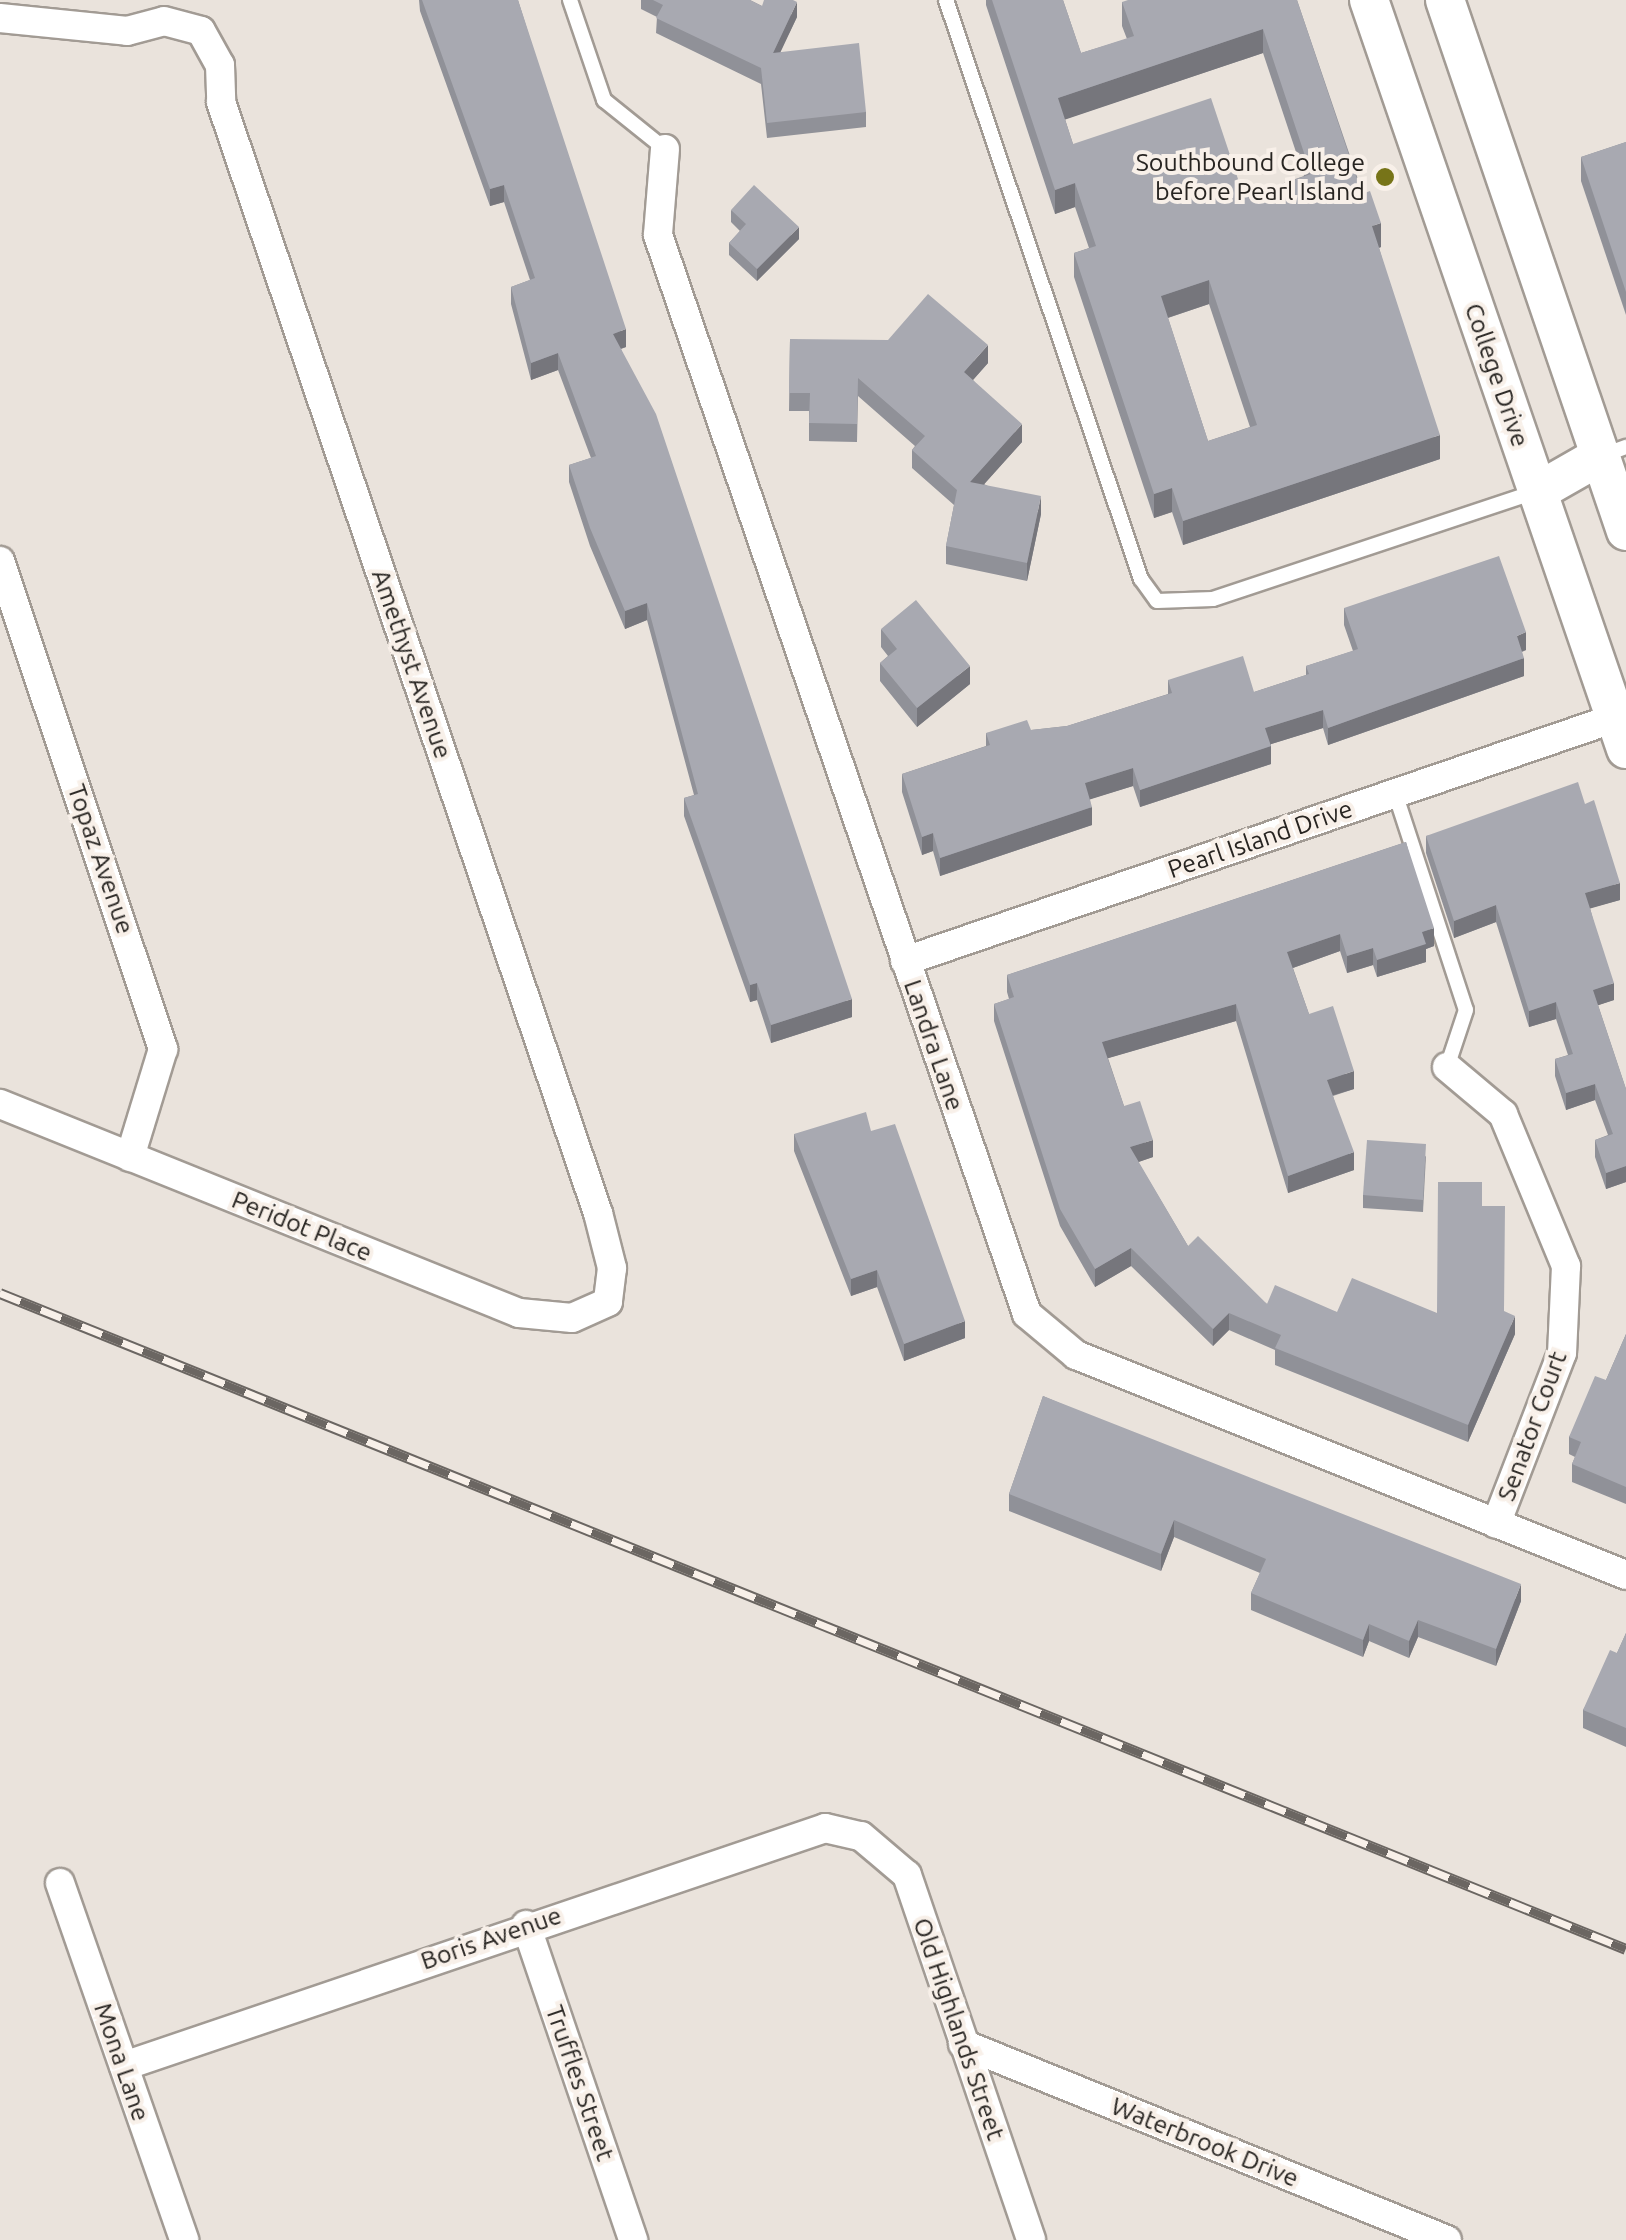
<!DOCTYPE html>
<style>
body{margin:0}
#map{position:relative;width:1626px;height:2240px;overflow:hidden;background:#eae3dc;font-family:Ubuntu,sans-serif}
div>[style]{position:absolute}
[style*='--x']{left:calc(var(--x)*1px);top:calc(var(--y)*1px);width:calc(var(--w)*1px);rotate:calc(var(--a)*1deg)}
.roads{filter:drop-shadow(2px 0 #a29b94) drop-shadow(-2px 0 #a29b94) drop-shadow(0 2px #a29b94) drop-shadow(0 -2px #a29b94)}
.service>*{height:14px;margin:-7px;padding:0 7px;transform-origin:7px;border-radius:7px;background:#fff}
.minor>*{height:28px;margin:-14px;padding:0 14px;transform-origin:14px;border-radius:14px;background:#fff}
.secondary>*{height:38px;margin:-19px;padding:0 19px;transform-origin:19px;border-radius:19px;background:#fff}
.rail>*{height:11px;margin-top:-5.5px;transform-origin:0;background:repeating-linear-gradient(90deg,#f8f0e9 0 22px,#6b6662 0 44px);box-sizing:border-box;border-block:2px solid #6b6662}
.wall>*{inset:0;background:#909198}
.shaded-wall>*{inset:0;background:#76767c}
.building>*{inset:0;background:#a8a9b1}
.dots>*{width:28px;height:28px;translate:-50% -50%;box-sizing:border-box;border:5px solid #f8f0e9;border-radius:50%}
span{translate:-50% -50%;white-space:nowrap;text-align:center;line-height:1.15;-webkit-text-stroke:8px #f8f0e9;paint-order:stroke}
.poi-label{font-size:25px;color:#272421}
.right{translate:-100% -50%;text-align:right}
.street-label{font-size:25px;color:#272421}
</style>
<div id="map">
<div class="roads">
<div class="service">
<i style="--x:570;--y:0;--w:106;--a:71.2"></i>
<i style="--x:604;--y:100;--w:78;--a:38.8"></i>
<i style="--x:946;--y:0;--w:611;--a:71.39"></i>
<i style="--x:1141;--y:579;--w:27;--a:54"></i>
<i style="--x:1157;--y:601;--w:56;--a:-2"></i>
<i style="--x:1213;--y:599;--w:339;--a:-18.4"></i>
<i style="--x:1601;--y:456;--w:27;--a:-20"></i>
<i style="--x:1395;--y:793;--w:228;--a:71.9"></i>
<i style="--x:1466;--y:1010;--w:60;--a:108.4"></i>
</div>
<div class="minor">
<i style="--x:0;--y:18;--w:128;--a:5.8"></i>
<i style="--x:127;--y:31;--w:38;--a:-15"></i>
<i style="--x:164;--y:21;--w:38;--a:15"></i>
<i style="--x:201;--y:31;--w:39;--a:61"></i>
<i style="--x:220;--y:65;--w:37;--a:88"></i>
<i style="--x:221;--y:102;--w:1173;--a:71.26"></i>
<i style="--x:598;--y:1213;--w:57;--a:75.7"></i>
<i style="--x:612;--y:1268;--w:34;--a:97"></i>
<i style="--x:608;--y:1302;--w:39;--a:156"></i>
<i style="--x:572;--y:1318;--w:53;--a:-174.6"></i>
<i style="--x:519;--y:1313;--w:560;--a:-158.07"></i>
<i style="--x:665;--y:149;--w:86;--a:94.7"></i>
<i style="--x:658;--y:235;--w:1140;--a:71.12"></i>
<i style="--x:1027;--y:1314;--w:64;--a:39.9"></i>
<i style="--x:1076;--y:1355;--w:592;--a:21.8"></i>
<i style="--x:0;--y:561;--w:515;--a:71.53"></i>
<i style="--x:163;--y:1049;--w:113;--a:107"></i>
<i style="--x:905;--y:961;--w:750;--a:-18.89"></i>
<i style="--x:1447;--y:1067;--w:73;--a:40"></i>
<i style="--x:1503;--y:1114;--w:165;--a:67.5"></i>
<i style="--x:1566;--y:1266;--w:87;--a:92.6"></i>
<i style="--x:1562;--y:1353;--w:183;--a:111.1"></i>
<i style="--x:60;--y:1883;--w:378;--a:70.8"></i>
<i style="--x:526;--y:1925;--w:333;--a:71.2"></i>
<i style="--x:963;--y:2044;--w:522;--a:22.05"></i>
<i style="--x:124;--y:2066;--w:740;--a:-18.75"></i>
<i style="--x:825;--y:1828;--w:37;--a:13"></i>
<i style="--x:861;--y:1836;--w:60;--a:40.3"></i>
<i style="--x:907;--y:1875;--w:385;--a:71.2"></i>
</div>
<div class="secondary">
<i style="--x:1369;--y:0;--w:792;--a:71.06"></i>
<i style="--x:1445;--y:0;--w:561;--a:71.18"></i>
<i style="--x:1537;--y:492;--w:73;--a:-29.7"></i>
</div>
</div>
<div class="rail">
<i style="--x:0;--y:1293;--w:1753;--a:21.97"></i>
</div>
<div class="wall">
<i style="clip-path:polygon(419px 0,518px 0,626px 347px,621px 349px,852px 1017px,771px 1043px,757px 1000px,750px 1002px,684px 816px,684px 798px,694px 795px,647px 620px,625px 629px,590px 546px,569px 482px,569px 465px,591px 458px,558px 370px,531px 380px,511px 304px,511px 287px,530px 280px,504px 202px,490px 206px,420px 11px)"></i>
<i style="clip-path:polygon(641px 0,750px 0,762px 6px,797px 17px,780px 52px,866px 112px,866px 127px,767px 138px,761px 84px,656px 33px,657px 17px,641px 9px)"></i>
<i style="clip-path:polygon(evenodd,986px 0,1063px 0,1081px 53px,1127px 39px,1122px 26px,1122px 2px,1297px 0,1381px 247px,1379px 248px,1440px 459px,1183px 545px,1172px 512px,1154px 518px,1074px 277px,1074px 253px,1089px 248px,1075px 207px,1055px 214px,986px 5px,986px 0,1263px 53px,1304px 176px,1244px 197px,1073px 144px,1065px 119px,1263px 53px,986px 0,1209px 304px,1250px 427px,1208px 441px,1168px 318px,1209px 304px)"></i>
<i style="clip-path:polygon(1626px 142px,1626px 315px,1581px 181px,1581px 157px)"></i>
<i style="clip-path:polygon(731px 210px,799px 239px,757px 281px,729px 255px,729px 243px,740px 231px,731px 222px)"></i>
<i style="clip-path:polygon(790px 339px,988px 363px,973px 380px,1022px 442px,984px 484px,1041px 514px,1027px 581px,946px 564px,946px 546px,954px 505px,912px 468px,912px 450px,915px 446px,858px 396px,857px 442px,809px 441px,809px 411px,789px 411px)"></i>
<i style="clip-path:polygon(1344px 608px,1526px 650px,1522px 652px,1524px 676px,1328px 745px,1323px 728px,1271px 744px,1271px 764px,1140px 807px,1133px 786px,1090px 799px,1092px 825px,940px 876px,933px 851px,922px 855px,902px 792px,902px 774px,986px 746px,986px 733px,1031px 730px,1067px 726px,1168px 694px,1168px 680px,1254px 692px,1306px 675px,1306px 666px,1353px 651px,1344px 625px)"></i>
<i style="clip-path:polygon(881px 629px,970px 684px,917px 727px,880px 681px,880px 663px,888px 656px,881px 647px)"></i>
<i style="clip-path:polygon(1585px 804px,1620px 900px,1590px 908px,1614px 1000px,1598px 1005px,1626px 1089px,1626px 1182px,1606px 1189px,1595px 1157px,1595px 1140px,1608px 1135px,1595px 1100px,1566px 1110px,1555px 1076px,1555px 1059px,1568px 1055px,1556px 1019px,1529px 1027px,1496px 922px,1454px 938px,1426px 853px,1426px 836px)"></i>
<i style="clip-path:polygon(1406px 842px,1434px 946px,1426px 949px,1426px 962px,1377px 977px,1373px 965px,1347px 973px,1340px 951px,1293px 968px,1309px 1014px,1354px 1089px,1333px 1096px,1354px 1170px,1288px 1193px,1236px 1021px,1108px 1058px,1124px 1106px,1153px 1157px,1138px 1162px,1188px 1246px,1267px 1304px,1337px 1312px,1437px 1313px,1482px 1206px,1504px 1312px,1515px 1334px,1468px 1442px,1275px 1365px,1275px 1350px,1229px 1330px,1213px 1346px,1131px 1266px,1095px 1287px,1060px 1226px,994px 1021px,994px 1004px,1009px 999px,1007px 992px,1007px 975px)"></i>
<i style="clip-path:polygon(871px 1131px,965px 1338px,904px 1361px,877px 1287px,851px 1296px,794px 1151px,794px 1134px)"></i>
<i style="clip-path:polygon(1426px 1156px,1423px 1212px,1363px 1208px,1363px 1195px)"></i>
<i style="clip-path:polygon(1626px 1334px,1626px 1504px,1572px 1482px,1572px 1464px,1575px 1457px,1569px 1454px,1569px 1437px,1606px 1380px)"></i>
<i style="clip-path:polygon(1043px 1396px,1521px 1601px,1496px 1666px,1418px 1637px,1409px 1658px,1369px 1641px,1363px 1657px,1251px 1610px,1251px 1593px,1260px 1573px,1174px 1537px,1161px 1571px,1009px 1511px,1009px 1494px)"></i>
<i style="clip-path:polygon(1626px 1633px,1626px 1747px,1583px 1728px,1583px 1710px,1617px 1653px)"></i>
</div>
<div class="shaded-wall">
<i style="clip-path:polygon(797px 2px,797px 17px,773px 68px,773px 53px)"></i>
<i style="clip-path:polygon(1263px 29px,1263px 53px,1058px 122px,1058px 98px)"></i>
<i style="clip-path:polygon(1075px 183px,1075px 207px,1055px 214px,1055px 190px)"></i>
<i style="clip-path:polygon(504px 185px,504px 202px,490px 206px,490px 189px)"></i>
<i style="clip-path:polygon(1381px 223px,1381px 247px,1372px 250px,1372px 226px)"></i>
<i style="clip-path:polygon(799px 227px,799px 239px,757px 281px,757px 269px)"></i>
<i style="clip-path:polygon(1209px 280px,1209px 304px,1161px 320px,1161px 296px)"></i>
<i style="clip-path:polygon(626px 329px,626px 347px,613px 351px,613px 334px)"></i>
<i style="clip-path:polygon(988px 345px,988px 363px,964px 390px,964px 372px)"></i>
<i style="clip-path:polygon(558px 353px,558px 370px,531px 380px,531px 363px)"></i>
<i style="clip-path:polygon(1022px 424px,1022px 442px,970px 500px,970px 482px)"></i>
<i style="clip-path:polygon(1440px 435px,1440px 459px,1183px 545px,1183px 521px)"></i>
<i style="clip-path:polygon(1172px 488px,1172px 512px,1154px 518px,1154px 494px)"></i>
<i style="clip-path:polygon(1041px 496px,1041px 514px,1027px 581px,1027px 563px)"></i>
<i style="clip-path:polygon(647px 603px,647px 620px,625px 629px,625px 611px)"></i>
<i style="clip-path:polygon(1526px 632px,1526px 650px,1517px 653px,1517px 636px)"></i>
<i style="clip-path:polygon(1524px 658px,1524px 676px,1328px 745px,1328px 728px)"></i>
<i style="clip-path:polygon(970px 666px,970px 684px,917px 727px,917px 708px)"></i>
<i style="clip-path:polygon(1323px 710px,1323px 728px,1265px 746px,1265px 728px)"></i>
<i style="clip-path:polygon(1271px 746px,1271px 764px,1140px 807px,1140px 790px)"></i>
<i style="clip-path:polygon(1133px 768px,1133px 786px,1085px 801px,1085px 783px)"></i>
<i style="clip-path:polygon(1092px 807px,1092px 825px,940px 876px,940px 858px)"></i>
<i style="clip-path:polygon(933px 833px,933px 851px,922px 855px,922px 837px)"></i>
<i style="clip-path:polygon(1620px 883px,1620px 900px,1585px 910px,1585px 893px)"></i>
<i style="clip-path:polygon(1496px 905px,1496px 922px,1454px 938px,1454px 921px)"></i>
<i style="clip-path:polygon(1434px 928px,1434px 946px,1426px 949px,1426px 962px,1377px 977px,1377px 960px,1422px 932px)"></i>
<i style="clip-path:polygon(1340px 934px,1340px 951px,1287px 970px,1287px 952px)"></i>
<i style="clip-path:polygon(1373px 948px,1373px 965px,1347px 973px,1347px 956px)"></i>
<i style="clip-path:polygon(757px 983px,757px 1000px,750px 1002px,750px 985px)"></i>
<i style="clip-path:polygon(1614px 983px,1614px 1000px,1593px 1007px,1593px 990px)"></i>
<i style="clip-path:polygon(852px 999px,852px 1017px,771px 1043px,771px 1025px)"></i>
<i style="clip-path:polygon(1556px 1002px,1556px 1019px,1529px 1027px,1529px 1011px)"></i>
<i style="clip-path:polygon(1236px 1004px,1236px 1021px,1102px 1060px,1102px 1042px)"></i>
<i style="clip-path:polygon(1354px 1071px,1354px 1089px,1327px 1097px,1327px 1080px)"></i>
<i style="clip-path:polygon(1595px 1084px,1595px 1100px,1566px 1110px,1566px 1093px)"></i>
<i style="clip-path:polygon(1153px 1140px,1153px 1157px,1130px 1165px,1130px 1147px)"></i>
<i style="clip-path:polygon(1354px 1152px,1354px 1170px,1288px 1193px,1288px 1176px)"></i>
<i style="clip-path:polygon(1626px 1166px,1626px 1182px,1606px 1189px,1606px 1173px)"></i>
<i style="clip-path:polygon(1131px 1248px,1131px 1266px,1095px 1287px,1095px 1269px)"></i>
<i style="clip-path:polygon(877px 1270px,877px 1287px,851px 1296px,851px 1279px)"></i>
<i style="clip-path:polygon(1229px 1313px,1229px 1330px,1213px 1346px,1213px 1329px)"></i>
<i style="clip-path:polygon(1515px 1316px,1515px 1334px,1468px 1442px,1468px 1425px)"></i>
<i style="clip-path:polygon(965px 1321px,965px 1338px,904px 1361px,904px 1344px)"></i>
<i style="clip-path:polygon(1174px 1520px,1174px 1537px,1161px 1571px,1161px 1554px)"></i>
<i style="clip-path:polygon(1521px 1584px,1521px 1601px,1496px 1666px,1496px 1649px)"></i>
<i style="clip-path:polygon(1418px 1620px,1418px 1637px,1409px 1658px,1409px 1641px)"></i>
<i style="clip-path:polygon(1369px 1624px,1369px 1641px,1363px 1657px,1363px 1640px)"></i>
</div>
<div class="building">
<i style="clip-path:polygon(422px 0,518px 0,626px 329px,613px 334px,656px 414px,852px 999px,771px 1025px,757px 983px,750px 985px,684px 798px,698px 794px,647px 603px,625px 611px,590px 528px,569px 465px,596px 456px,558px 353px,531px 363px,511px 287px,535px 278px,504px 185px,490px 189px)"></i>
<i style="clip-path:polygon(653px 0,750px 0,762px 6px,764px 0,793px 0,797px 2px,773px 53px,859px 43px,866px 112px,767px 123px,761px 68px,656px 18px,663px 5px)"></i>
<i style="clip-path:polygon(evenodd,992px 0,1063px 0,1081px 53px,1134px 36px,1122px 2px,1128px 0,1297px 0,1362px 194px,1370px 191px,1381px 223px,1372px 226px,1440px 435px,1183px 521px,1172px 488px,1154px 494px,1074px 253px,1096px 246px,1075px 183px,1055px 190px,992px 0,1263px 29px,1311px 174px,1244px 197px,1211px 98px,1073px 144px,1058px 98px,1263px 29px,992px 0,1209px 280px,1257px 425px,1208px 441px,1161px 296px,1209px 280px)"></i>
<i style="clip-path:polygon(1626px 142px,1626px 292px,1581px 157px)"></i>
<i style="clip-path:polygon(754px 185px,799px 227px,757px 269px,729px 243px,746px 224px,731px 210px)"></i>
<i style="clip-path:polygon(928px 294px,988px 345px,964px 372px,1022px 424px,970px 482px,1041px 496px,1027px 563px,946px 546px,957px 490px,912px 450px,925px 436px,858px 378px,857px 424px,809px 423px,810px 393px,789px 393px,790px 339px,888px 340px)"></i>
<i style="clip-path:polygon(1499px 556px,1526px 632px,1517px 636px,1524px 658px,1328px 728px,1323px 710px,1265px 728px,1271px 746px,1140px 790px,1133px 768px,1085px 783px,1092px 807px,940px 858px,933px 833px,922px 837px,902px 774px,990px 745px,986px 733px,1027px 720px,1031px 730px,1067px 726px,1172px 693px,1168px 680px,1243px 656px,1254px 692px,1309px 674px,1306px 666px,1358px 649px,1344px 608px)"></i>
<i style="clip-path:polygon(916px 600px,970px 666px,917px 708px,880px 663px,897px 649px,881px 629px)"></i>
<i style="clip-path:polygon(1578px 782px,1585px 804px,1594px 800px,1620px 883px,1585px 893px,1614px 983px,1593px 990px,1626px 1089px,1626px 1166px,1606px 1173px,1595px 1140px,1613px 1134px,1595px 1084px,1566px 1093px,1555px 1059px,1573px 1054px,1556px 1002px,1529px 1011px,1496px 905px,1454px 921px,1426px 836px)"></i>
<i style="clip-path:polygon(1406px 842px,1434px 928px,1422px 932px,1426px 944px,1377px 960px,1373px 948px,1347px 956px,1340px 934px,1287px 952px,1309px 1014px,1333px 1006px,1354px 1071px,1327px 1080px,1354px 1152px,1288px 1176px,1236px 1004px,1102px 1042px,1124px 1106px,1140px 1101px,1153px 1140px,1130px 1147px,1188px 1246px,1198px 1236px,1267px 1304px,1275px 1285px,1337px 1312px,1352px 1278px,1437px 1313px,1438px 1182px,1482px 1182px,1482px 1206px,1505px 1206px,1504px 1311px,1515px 1316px,1468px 1425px,1275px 1348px,1281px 1335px,1229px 1313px,1213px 1329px,1131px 1248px,1095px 1269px,1060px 1209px,994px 1004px,1014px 997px,1007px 975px)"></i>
<i style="clip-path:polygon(866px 1112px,871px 1131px,895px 1124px,965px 1321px,904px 1344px,877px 1270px,851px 1279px,794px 1134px)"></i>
<i style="clip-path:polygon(1367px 1140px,1426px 1144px,1423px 1200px,1363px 1195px)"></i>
<i style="clip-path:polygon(1626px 1334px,1626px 1487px,1572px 1464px,1581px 1442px,1569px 1437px,1595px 1376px,1606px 1380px)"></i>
<i style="clip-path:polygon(1043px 1396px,1521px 1584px,1496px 1649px,1418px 1620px,1409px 1641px,1369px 1624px,1363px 1640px,1251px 1593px,1266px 1559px,1174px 1520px,1161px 1554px,1009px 1494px)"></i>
<i style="clip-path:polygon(1626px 1633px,1626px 1728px,1583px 1710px,1610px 1650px,1617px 1653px)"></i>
</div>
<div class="dots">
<i style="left:1385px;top:177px;background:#777418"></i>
</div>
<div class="poi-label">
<span class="right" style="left:1365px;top:177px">Southbound College<br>before Pearl Island</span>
</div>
<div class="street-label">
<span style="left:1497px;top:375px;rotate:71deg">College Drive</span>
<span style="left:412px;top:664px;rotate:71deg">Amethyst Avenue</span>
<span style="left:1260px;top:839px;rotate:-19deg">Pearl Island Drive</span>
<span style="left:101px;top:859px;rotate:71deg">Topaz Avenue</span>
<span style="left:934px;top:1045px;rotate:71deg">Landra Lane</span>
<span style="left:302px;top:1226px;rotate:22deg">Peridot Place</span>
<span style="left:1532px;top:1426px;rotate:-70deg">Senator Court</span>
<span style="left:491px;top:1938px;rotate:-19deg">Boris Avenue</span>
<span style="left:959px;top:2029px;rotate:71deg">Old Highlands Street</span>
<span style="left:122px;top:2062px;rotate:71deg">Mona Lane</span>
<span style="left:580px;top:2083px;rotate:71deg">Truffles Street</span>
<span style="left:1205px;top:2142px;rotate:22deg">Waterbrook Drive</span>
</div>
</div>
